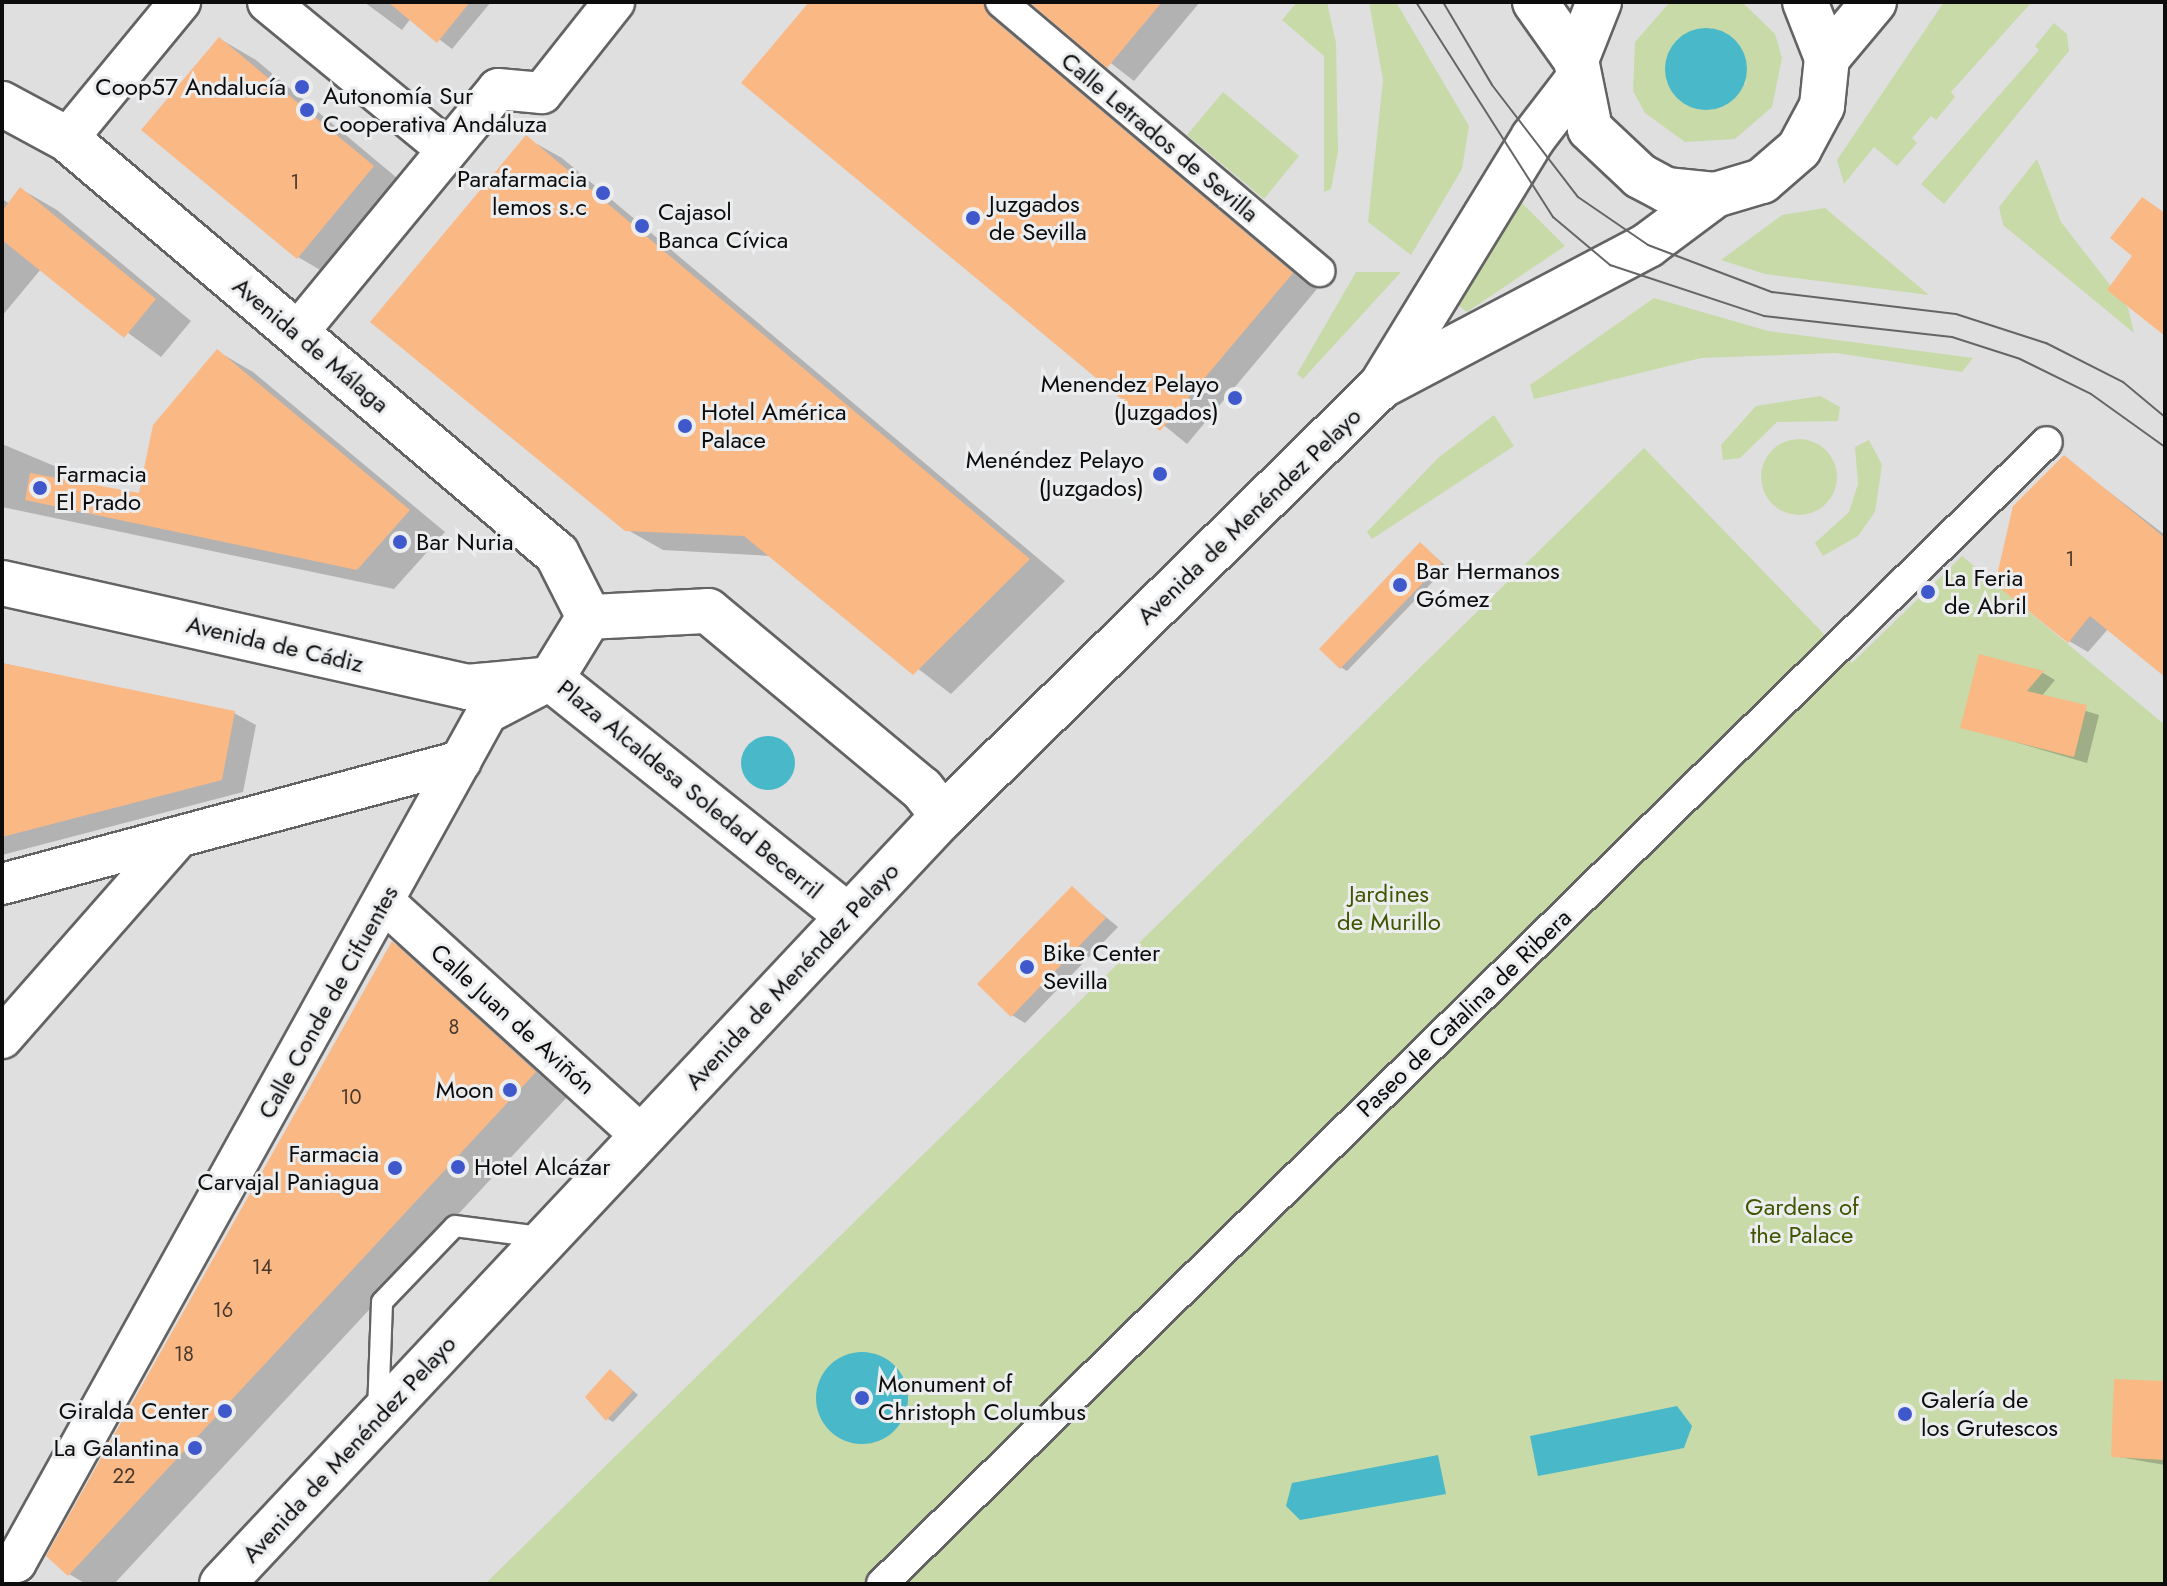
<!DOCTYPE html>
<meta charset="utf-8">
<style>
body{margin:0}
#map{position:relative;width:2167px;height:1586px;overflow:hidden;background:#dfdfe0;font-family:Jost,sans-serif}
div>[style]{position:absolute}
[style*='--x']{left:calc(var(--x)*1px);top:calc(var(--y)*1px);width:calc(var(--w)*1px);rotate:calc(var(--a)*1deg)}
.green>*{inset:0;background:#c7daa8}
.round{border-radius:50%}
.water>*{inset:0;background:#49b8c8}
.shadow>*{inset:0;background:#0003}
.building>*{inset:0;background:#fab885}
.roads{filter:drop-shadow(2px 0 #636364) drop-shadow(-2px 0 #636364) drop-shadow(0 2px #636364) drop-shadow(0 -2px #636364)}
.service>*{height:20px;margin:-10px;padding:0 10px;transform-origin:10px;border-radius:10px;background:#fff}
.pedestrian>*{height:30px;margin:-15px;padding:0 15px;transform-origin:15px;border-radius:15px;background:#fff}
.minor>*{height:40px;margin:-20px;padding:0 20px;transform-origin:20px;border-radius:20px;background:#fff}
.tertiary>*{height:44px;margin:-22px;padding:0 22px;transform-origin:22px;border-radius:22px;background:#fff}
.primary>*{height:44px;margin:-22px;padding:0 22px;transform-origin:22px;border-radius:22px;background:#fff}
.tram>*{height:2px;margin:-1px;padding:0 1px;transform-origin:1px;border-radius:1px;background:#656566}
.dots>*{width:22px;height:22px;translate:-50% -50%;box-sizing:border-box;border:4px solid #ecedee;border-radius:50%}
span{translate:-50% -50%;white-space:nowrap;text-align:center;line-height:1.15;-webkit-text-stroke:6px #ecedee;paint-order:stroke}
.number-label{font-size:20px;color:#48372b}
.number-label span{-webkit-text-stroke-width:0}
.poi-label{font-size:24px;color:#0c0c0d}
.right{translate:-100% -50%;text-align:right}
.left{translate:0 -50%;text-align:left}
.street-label{font-size:24px;color:#0c0c0d}
.park-label{font-size:24px;color:#405500}
.frame{position:absolute;inset:0;border:4px solid #0c0c0d;pointer-events:none}
</style>
<div id="map">
<div class="green">
<i style="clip-path:polygon(1297px 2px,1327px 2px,1336px 43px,1338px 152px,1331px 189px,1324px 192px,1324px 56px,1282px 20px)"></i>
<i style="clip-path:polygon(1369px 2px,1396px 2px,1469px 126px,1462px 169px,1411px 255px,1368px 222px,1383px 80px)"></i>
<i style="clip-path:polygon(evenodd,1742px 2px,1775px 34px,1782px 58px,1772px 107px,1735px 139px,1685px 142px,1645px 113px,1633px 91px,1635px 42px,1670px 2px,1742px 2px,1712px 28px,1746px 83px,1720px 109px,1677px 39px,1712px 28px)"></i>
<i style="clip-path:polygon(1944px 2px,2030px 4px,1951px 92px,1955px 97px,1936px 120px,1931px 116px,1912px 138px,1917px 143px,1897px 166px,1874px 147px,1844px 184px,1837px 160px)"></i>
<i style="clip-path:polygon(2054px 23px,2067px 34px,2069px 51px,1944px 204px,1921px 184px,2039px 50px,2035px 46px)"></i>
<i style="clip-path:polygon(1223px 92px,1299px 156px,1264px 199px,1187px 135px)"></i>
<i style="clip-path:polygon(2037px 159px,2061px 222px,2128px 308px,2134px 333px,2003px 225px,1999px 207px)"></i>
<i style="clip-path:polygon(1521px 202px,1565px 246px,1467px 312px,1452px 300px)"></i>
<i style="clip-path:polygon(1825px 208px,1929px 295px,1765px 274px,1721px 260px,1782px 215px)"></i>
<i style="clip-path:polygon(1356px 272px,1401px 272px,1303px 379px,1297px 374px)"></i>
<i style="clip-path:polygon(1654px 298px,1768px 331px,1973px 358px,1962px 372px,1836px 353px,1701px 358px,1534px 399px,1530px 385px)"></i>
<i style="clip-path:polygon(1820px 396px,1840px 407px,1838px 421px,1777px 422px,1740px 458px,1723px 460px,1721px 445px,1756px 406px)"></i>
<i style="clip-path:polygon(1494px 415px,1514px 446px,1372px 539px,1367px 532px,1438px 458px)"></i>
<i class="round" style="left:1761px;top:439px;width:76px;height:76px"></i>
<i style="clip-path:polygon(1869px 440px,1882px 465px,1875px 512px,1858px 536px,1823px 556px,1815px 543px,1849px 512px,1858px 484px,1855px 447px)"></i>
<i style="clip-path:polygon(1644px 448px,1852px 663px,1962px 556px,2165px 725px,2165px 1584px,485px 1584px)"></i>
</div>
<div class="water">
<i class="round" style="left:1665px;top:28px;width:82px;height:82px"></i>
<i class="round" style="left:741px;top:736px;width:54px;height:54px"></i>
<i class="round" style="left:816px;top:1352px;width:92px;height:92px"></i>
<i style="clip-path:polygon(1677px 1406px,1692px 1426px,1684px 1448px,1538px 1476px,1530px 1436px)"></i>
<i style="clip-path:polygon(1438px 1455px,1446px 1494px,1300px 1520px,1286px 1506px,1292px 1483px)"></i>
</div>
<div class="shadow">
<i style="clip-path:polygon(364px 2px,491px 2px,452px 49px,411px 18px,402px 30px)"></i>
<i style="clip-path:polygon(813px 2px,1018px 2px,1015px 33px,1317px 289px,1187px 444px,744px 83px)"></i>
<i style="clip-path:polygon(1032px 2px,1200px 2px,1134px 81px)"></i>
<i style="clip-path:polygon(220px 39px,256px 60px,409px 188px,334px 278px,298px 257px)"></i>
<i style="clip-path:polygon(526px 138px,562px 158px,1065px 581px,951px 694px,771px 556px,663px 550px,626px 529px)"></i>
<i style="clip-path:polygon(21px 189px,57px 210px,191px 321px,161px 357px,41px 269px,2px 316px,2px 199px,10px 204px)"></i>
<i style="clip-path:polygon(217px 351px,253px 372px,445px 532px,394px 589px,2px 507px,2px 444px,64px 470px,61px 481px,141px 495px)"></i>
<i style="clip-path:polygon(2065px 458px,2165px 535px,2165px 675px,2108px 629px,2088px 652px,2069px 641px)"></i>
<i style="clip-path:polygon(1421px 544px,1447px 567px,1347px 671px,1342px 668px,1322px 649px)"></i>
<i style="clip-path:polygon(1980px 657px,2043px 673px,2055px 680px,2041px 697px,2099px 715px,2087px 763px,1963px 727px)"></i>
<i style="clip-path:polygon(2px 663px,234px 713px,256px 725px,243px 792px,2px 855px)"></i>
<i style="clip-path:polygon(1072px 889px,1118px 927px,1025px 1023px,1012px 1015px)"></i>
<i style="clip-path:polygon(393px 943px,428px 963px,570px 1094px,114px 1584px,86px 1584px,69px 1574px)"></i>
<i style="clip-path:polygon(616px 1375px,638px 1395px,613px 1422px,608px 1419px)"></i>
<i style="clip-path:polygon(2165px 1383px,2165px 1465px,2113px 1456px)"></i>
</div>
<div class="building">
<i style="clip-path:polygon(388px 2px,470px 2px,437px 43px)"></i>
<i style="clip-path:polygon(809px 2px,983px 2px,989px 16px,1293px 273px,1160px 431px,741px 83px)"></i>
<i style="clip-path:polygon(1029px 2px,1162px 2px,1107px 68px)"></i>
<i style="clip-path:polygon(219px 37px,374px 166px,297px 259px,141px 130px)"></i>
<i style="clip-path:polygon(526px 135px,1030px 559px,913px 675px,744px 536px,625px 531px,370px 322px)"></i>
<i style="clip-path:polygon(20px 187px,156px 299px,124px 338px,2px 240px,2px 211px)"></i>
<i style="clip-path:polygon(2142px 197px,2165px 213px,2165px 336px,2107px 290px,2132px 256px,2110px 238px)"></i>
<i style="clip-path:polygon(217px 349px,410px 510px,357px 570px,25px 500px,30px 473px,139px 493px,153px 425px)"></i>
<i style="clip-path:polygon(2064px 455px,2165px 538px,2165px 677px,2090px 616px,2068px 643px,1995px 584px,2013px 506px)"></i>
<i style="clip-path:polygon(1420px 542px,1442px 563px,1340px 669px,1319px 649px)"></i>
<i style="clip-path:polygon(1979px 654px,2044px 671px,2027px 691px,2087px 705px,2074px 757px,1960px 728px)"></i>
<i style="clip-path:polygon(2px 663px,235px 711px,222px 780px,2px 837px)"></i>
<i style="clip-path:polygon(1072px 886px,1106px 918px,1011px 1017px,977px 984px)"></i>
<i style="clip-path:polygon(392px 941px,536px 1072px,68px 1576px,46px 1556px)"></i>
<i style="clip-path:polygon(610px 1369px,633px 1391px,606px 1421px,585px 1397px)"></i>
<i style="clip-path:polygon(2114px 1379px,2165px 1381px,2165px 1460px,2111px 1457px)"></i>
</div>
<div class="roads">
<div class="service">
<i style="--x:378;--y:1412;--w:110;--a:-87.9"></i>
<i style="--x:382;--y:1302;--w:105;--a:-46.2"></i>
<i style="--x:455;--y:1226;--w:93;--a:7.4"></i>
</div>
<div class="pedestrian">
<i style="--x:1001;--y:2;--w:417;--a:40.2"></i>
<i style="--x:882;--y:1584;--w:1631;--a:-44.43"></i>
</div>
<div class="minor">
<i style="--x:268;--y:2;--w:232;--a:39.4"></i>
<i style="--x:67;--y:139;--w:178;--a:-50.5"></i>
<i style="--x:297;--y:333;--w:316;--a:-50.5"></i>
<i style="--x:498;--y:89;--w:44;--a:5.2"></i>
<i style="--x:542;--y:93;--w:116;--a:-51.6"></i>
<i style="--x:2;--y:884;--w:475;--a:-15"></i>
<i style="--x:384;--y:902;--w:348;--a:42.2"></i>
<i style="--x:2;--y:1038;--w:264;--a:-48.7"></i>
<i style="--x:2;--y:1562;--w:14;--a:0"></i>
<i style="--x:16;--y:1562;--w:971;--a:-60.98"></i>
<i style="--x:487;--y:713;--w:71;--a:-27.6"></i>
</div>
<div class="tertiary">
<i style="--x:1535;--y:2;--w:71;--a:54.7"></i>
<i style="--x:2;--y:104;--w:74;--a:28.3"></i>
<i style="--x:67;--y:139;--w:642;--a:40.26"></i>
<i style="--x:557;--y:554;--w:71;--a:63.1"></i>
<i style="--x:2;--y:583;--w:476;--a:12.6"></i>
<i style="--x:467;--y:687;--w:84;--a:-5.4"></i>
<i style="--x:589;--y:617;--w:119;--a:-2.9"></i>
<i style="--x:708;--y:611;--w:278;--a:39.8"></i>
<i style="--x:922;--y:789;--w:34;--a:52"></i>
<i style="--x:551;--y:679;--w:379;--a:38.6"></i>
<i style="--x:551;--y:679;--w:73;--a:-58.5"></i>
</div>
<div class="primary">
<i style="--x:1599;--y:2;--w:62;--a:111.6"></i>
<i style="--x:1576;--y:60;--w:70;--a:78.5"></i>
<i style="--x:1590;--y:129;--w:69;--a:43.2"></i>
<i style="--x:1640;--y:176;--w:30;--a:28"></i>
<i style="--x:1666;--y:190;--w:49;--a:5.8"></i>
<i style="--x:1715;--y:195;--w:49;--a:-16.6"></i>
<i style="--x:1762;--y:181;--w:49;--a:-40.9"></i>
<i style="--x:1799;--y:149;--w:49;--a:-61.9"></i>
<i style="--x:1822;--y:106;--w:48;--a:-84.1"></i>
<i style="--x:1827;--y:58;--w:60;--a:-111.4"></i>
<i style="--x:1827;--y:58;--w:73;--a:-50"></i>
<i style="--x:1381;--y:386;--w:302;--a:-27.8"></i>
<i style="--x:1648;--y:245;--w:84;--a:-36.7"></i>
<i style="--x:222;--y:1584;--w:1053;--a:-46.81"></i>
<i style="--x:943;--y:816;--w:614;--a:-44.47"></i>
<i style="--x:1381;--y:386;--w:291;--a:-58.5"></i>
<i style="--x:1533;--y:138;--w:71;--a:-52.5"></i>
</div>
</div>
<div class="tram">
<i style="--x:1416;--y:2;--w:255;--a:57.5"></i>
<i style="--x:1553;--y:217;--w:75;--a:40.1"></i>
<i style="--x:1610;--y:265;--w:162;--a:18.3"></i>
<i style="--x:1764;--y:316;--w:189;--a:6.4"></i>
<i style="--x:1952;--y:337;--w:71;--a:17.9"></i>
<i style="--x:2020;--y:359;--w:79;--a:26.2"></i>
<i style="--x:2091;--y:394;--w:91;--a:35.6"></i>
<i style="--x:1443;--y:2;--w:96;--a:59.4"></i>
<i style="--x:1492;--y:85;--w:141;--a:52.5"></i>
<i style="--x:1578;--y:197;--w:85;--a:34.4"></i>
<i style="--x:1648;--y:245;--w:133;--a:20.8"></i>
<i style="--x:1772;--y:292;--w:185;--a:6.8"></i>
<i style="--x:1956;--y:314;--w:95;--a:17.9"></i>
<i style="--x:2046;--y:343;--w:86;--a:26.9"></i>
<i style="--x:2123;--y:382;--w:55;--a:39.8"></i>
</div>
<div class="dots">
<i style="left:302px;top:87px;background:#3f59cc"></i>
<i style="left:307px;top:110px;background:#3f59cc"></i>
<i style="left:603px;top:193px;background:#3f59cc"></i>
<i style="left:973px;top:218px;background:#3f59cc"></i>
<i style="left:642px;top:226px;background:#3f59cc"></i>
<i style="left:1235px;top:398px;background:#3f59cc"></i>
<i style="left:685px;top:426px;background:#3f59cc"></i>
<i style="left:1160px;top:474px;background:#3f59cc"></i>
<i style="left:40px;top:488px;background:#3f59cc"></i>
<i style="left:400px;top:542px;background:#3f59cc"></i>
<i style="left:1400px;top:585px;background:#3f59cc"></i>
<i style="left:1928px;top:592px;background:#3f59cc"></i>
<i style="left:1027px;top:967px;background:#3f59cc"></i>
<i style="left:510px;top:1090px;background:#3f59cc"></i>
<i style="left:458px;top:1167px;background:#3f59cc"></i>
<i style="left:395px;top:1168px;background:#3f59cc"></i>
<i style="left:862px;top:1398px;background:#3f59cc"></i>
<i style="left:225px;top:1411px;background:#3f59cc"></i>
<i style="left:1905px;top:1414px;background:#3f59cc"></i>
<i style="left:195px;top:1448px;background:#3f59cc"></i>
</div>
<div class="number-label">
<span style="left:295px;top:182px">1</span>
<span style="left:2070px;top:559px">1</span>
<span style="left:454px;top:1027px">8</span>
<span style="left:351px;top:1097px">10</span>
<span style="left:262px;top:1267px">14</span>
<span style="left:223px;top:1310px">16</span>
<span style="left:184px;top:1354px">18</span>
<span style="left:124px;top:1476px">22</span>
</div>
<div class="poi-label">
<span class="right" style="left:286px;top:87px">Coop57 Andalucía</span>
<span class="left" style="left:323px;top:110px">Autonomía Sur<br>Cooperativa Andaluza</span>
<span class="right" style="left:587px;top:193px">Parafarmacia<br>lemos s.c</span>
<span class="left" style="left:989px;top:218px">Juzgados<br>de Sevilla</span>
<span class="left" style="left:658px;top:226px">Cajasol<br>Banca Cívica</span>
<span class="right" style="left:1219px;top:398px">Menendez Pelayo<br>(Juzgados)</span>
<span class="left" style="left:701px;top:426px">Hotel América<br>Palace</span>
<span class="right" style="left:1144px;top:474px">Menéndez Pelayo<br>(Juzgados)</span>
<span class="left" style="left:56px;top:488px">Farmacia<br>El Prado</span>
<span class="left" style="left:416px;top:542px">Bar Nuria</span>
<span class="left" style="left:1416px;top:585px">Bar Hermanos<br>Gómez</span>
<span class="left" style="left:1944px;top:592px">La Feria<br>de Abril</span>
<span class="left" style="left:1043px;top:967px">Bike Center<br>Sevilla</span>
<span class="right" style="left:494px;top:1090px">Moon</span>
<span class="right" style="left:379px;top:1168px">Farmacia<br>Carvajal Paniagua</span>
<span class="left" style="left:474px;top:1167px">Hotel Alcázar</span>
<span class="left" style="left:878px;top:1398px">Monument of<br>Christoph Columbus</span>
<span class="left" style="left:1921px;top:1414px">Galería de<br>los Grutescos</span>
<span class="right" style="left:209px;top:1411px">Giralda Center</span>
<span class="right" style="left:179px;top:1448px">La Galantina</span>
</div>
<div class="street-label">
<span style="left:1160px;top:137px;rotate:40deg">Calle Letrados de Sevilla</span>
<span style="left:311px;top:345px;rotate:40deg">Avenida de Málaga</span>
<span style="left:1249px;top:516px;rotate:-44deg">Avenida de Menéndez Pelayo</span>
<span style="left:275px;top:644px;rotate:13deg">Avenida de Cádiz</span>
<span style="left:690px;top:789px;rotate:39deg">Plaza Alcaldesa Soledad Becerril</span>
<span style="left:792px;top:976px;rotate:-47deg">Avenida de Menéndez Pelayo</span>
<span style="left:328px;top:1002px;rotate:-61deg">Calle Conde de Cifuentes</span>
<span style="left:1464px;top:1013px;rotate:-44deg">Paseo de Catalina de Ribera</span>
<span style="left:513px;top:1019px;rotate:42deg">Calle Juan de Aviñón</span>
<span style="left:349px;top:1449px;rotate:-47deg">Avenida de Menéndez Pelayo</span>
</div>
<div class="park-label">
<span style="left:1389px;top:908px">Jardines<br>de Murillo</span>
<span style="left:1802px;top:1221px">Gardens of<br>the Palace</span>
</div>
<div class="frame"></div>
</div>
